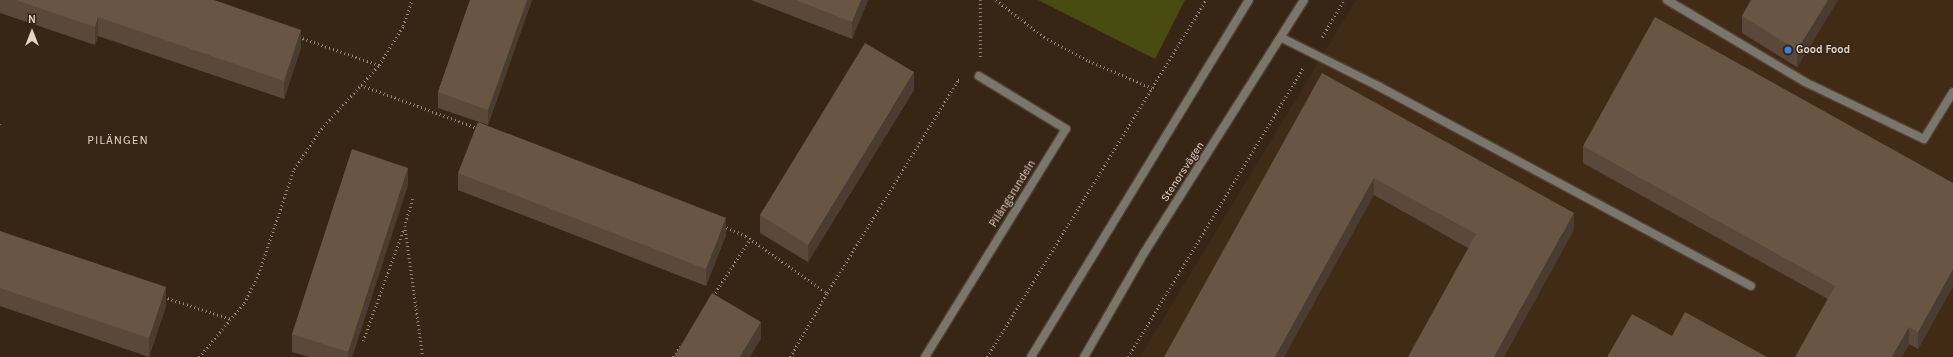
<!DOCTYPE html>
<meta charset="utf-8">
<style>
body{margin:0}
#map{position:relative;width:1953px;height:357px;overflow:hidden;background:#372516;font-family:Karla,sans-serif}
div>[style]{position:absolute}
[style*='--x']{left:calc(var(--x)*1px);top:calc(var(--y)*1px);width:calc(var(--w)*1px);rotate:calc(var(--a)*1deg)}
.built>*{inset:0;background:#412b16}
.green>*{inset:0;background:#4a4b10}
.path>*{height:2.5px;margin-top:-1.25px;transform-origin:0;background:repeating-linear-gradient(90deg,#948679 0 1px,transparent 0 4px)}
.roads{filter:drop-shadow(1px 0 #524133) drop-shadow(-1px 0 #524133) drop-shadow(0 1px #524133) drop-shadow(0 -1px #524133)}
.service>*{height:8px;margin:-4px;padding:0 4px;transform-origin:4px;border-radius:4px;background:#7a766b}
.minor>*{height:8px;margin:-4px;padding:0 4px;transform-origin:4px;border-radius:4px;background:#7a766b}
.tertiary>*{height:8px;margin:-4px;padding:0 4px;transform-origin:4px;border-radius:4px;background:#7a766b}
.wall>*{inset:0;background:#5a493a}
.shaded-wall>*{inset:0;background:#4a3c30}
.building>*{inset:0;background:#695544}
.dots>*{width:11px;height:11px;translate:-50% -50%;box-sizing:border-box;border:2px solid #372516;border-radius:50%}
span{translate:-50% -50%;white-space:nowrap;text-align:center;line-height:1.15;-webkit-text-stroke:3px #372516;paint-order:stroke}
.poi-label{font-size:11px;color:#e1d6cc;font-weight:700}
.left{translate:0 -50%;text-align:left}
.street-label{font-size:11px;color:#e1d6cc}
.neighbourhood-label{font-size:12px;color:#e1d6cc;letter-spacing:1px}
.north{position:absolute;left:12px;top:12px;width:40px;height:40px;-webkit-text-stroke:3px #372516;paint-order:stroke;rotate:0deg;font-size:11px;font-weight:700;line-height:16px;text-align:center;color:#e1d6cc}
.north::after{content:'';display:block;margin:auto;width:14px;height:18px;background:#e1d6cc;clip-path:polygon(50% 0,100% 100%,50% 72%,0 100%)}
</style>
<div id="map">
<div class="built">
<i style="clip-path:polygon(1356px 0,1953px 0,1953px 357px,1140px 357px)"></i>
</div>
<div class="green">
<i style="clip-path:polygon(1038px 0,1185px 0,1155px 59px)"></i>
</div>
<div class="path">
<i style="--x:996;--y:0;--w:61;--a:37.6"></i>
<i style="--x:1044;--y:37;--w:51;--a:28.1"></i>
<i style="--x:1089;--y:61;--w:69;--a:23.2"></i>
<i style="--x:299;--y:37;--w:85;--a:19.3"></i>
<i style="--x:1322;--y:37;--w:43;--a:-59.3"></i>
<i style="--x:980;--y:57;--w:57;--a:-90"></i>
<i style="--x:361;--y:85;--w:124;--a:20.3"></i>
<i style="--x:0;--y:124;--w:3;--a:90"></i>
<i style="--x:413;--y:199;--w:28;--a:107"></i>
<i style="--x:405;--y:226;--w:132;--a:82.2"></i>
<i style="--x:723;--y:226;--w:25;--a:23"></i>
<i style="--x:746;--y:236;--w:99;--a:35.1"></i>
<i style="--x:827;--y:293;--w:250;--a:-58.4"></i>
<i style="--x:958;--y:80;--w:3;--a:-18"></i>
<i style="--x:713;--y:296;--w:68;--a:-57"></i>
<i style="--x:164;--y:297;--w:71;--a:18.2"></i>
<i style="--x:363;--y:341;--w:120;--a:-70.1"></i>
<i style="--x:199;--y:357;--w:70;--a:-50.2"></i>
<i style="--x:244;--y:303;--w:28;--a:-63"></i>
<i style="--x:257;--y:278;--w:115;--a:-71.3"></i>
<i style="--x:294;--y:169;--w:48;--a:-56"></i>
<i style="--x:321;--y:129;--w:86;--a:-47.8"></i>
<i style="--x:379;--y:65;--w:46;--a:-58.4"></i>
<i style="--x:403;--y:26;--w:28;--a:-71"></i>
<i style="--x:673;--y:357;--w:16;--a:-55"></i>
<i style="--x:790;--y:357;--w:74;--a:-60"></i>
<i style="--x:987;--y:357;--w:419;--a:-58.5"></i>
<i style="--x:1128;--y:357;--w:338;--a:-58.8"></i>
</div>
<div class="roads">
<div class="service">
<i style="--x:1667;--y:0;--w:161;--a:30.7"></i>
<i style="--x:1805;--y:82;--w:132;--a:25.6"></i>
<i style="--x:1282;--y:38;--w:107;--a:26.6"></i>
<i style="--x:1378;--y:86;--w:423;--a:28.2"></i>
</div>
<div class="minor">
<i style="--x:1924;--y:139;--w:55;--a:-58.3"></i>
<i style="--x:925;--y:357;--w:268;--a:-58.3"></i>
<i style="--x:1066;--y:129;--w:102;--a:-148.7"></i>
</div>
<div class="tertiary">
<i style="--x:1031;--y:357;--w:418;--a:-58.6"></i>
<i style="--x:1084;--y:357;--w:120;--a:-60"></i>
<i style="--x:1144;--y:253;--w:299;--a:-57.7"></i>
</div>
</div>
<div class="wall">
<i style="clip-path:polygon(0 0,214px 0,301px 48px,284px 99px,98px 36px,95px 45px,0 13px)"></i>
<i style="clip-path:polygon(470px 0,532px 0,488px 125px,438px 108px,438px 92px)"></i>
<i style="clip-path:polygon(751px 0,868px 0,852px 39px)"></i>
<i style="clip-path:polygon(1751px 0,1838px 0,1797px 67px,1742px 33px,1742px 16px)"></i>
<i style="clip-path:polygon(1322px 73px,1574px 230px,1468px 248px,1374px 195px)"></i>
<i style="clip-path:polygon(914px 90px,808px 262px,760px 233px,760px 215px)"></i>
<i style="clip-path:polygon(1583px 146px,1953px 183px,1953px 286px,1918px 349px,1583px 163px)"></i>
<i style="clip-path:polygon(458px 173px,726px 235px,706px 286px,458px 190px)"></i>
<i style="clip-path:polygon(408px 185px,352px 357px,309px 357px,292px 352px,292px 334px)"></i>
<i style="clip-path:polygon(0 231px,166px 306px,149px 357px,0 306px)"></i>
</div>
<div class="shaded-wall">
<i style="clip-path:polygon(527px 0,532px 0,488px 125px,488px 110px)"></i>
<i style="clip-path:polygon(861px 0,868px 0,852px 39px,852px 22px)"></i>
<i style="clip-path:polygon(1828px 0,1838px 0,1797px 67px,1797px 50px)"></i>
<i style="clip-path:polygon(98px 17px,98px 36px,95px 45px,95px 27px)"></i>
<i style="clip-path:polygon(301px 30px,301px 48px,284px 99px,284px 81px)"></i>
<i style="clip-path:polygon(914px 72px,914px 90px,808px 262px,808px 245px)"></i>
<i style="clip-path:polygon(408px 168px,408px 185px,352px 357px,348px 357px,348px 352px)"></i>
<i style="clip-path:polygon(1374px 178px,1374px 195px,1284px 357px,1275px 357px)"></i>
<i style="clip-path:polygon(1574px 213px,1574px 230px,1504px 357px,1494px 357px)"></i>
<i style="clip-path:polygon(726px 218px,726px 235px,706px 286px,706px 269px)"></i>
<i style="clip-path:polygon(1953px 269px,1953px 286px,1918px 349px,1918px 332px)"></i>
<i style="clip-path:polygon(166px 287px,166px 306px,149px 357px,149px 338px)"></i>
<i style="clip-path:polygon(761px 322px,761px 339px,750px 357px,740px 357px)"></i>
<i style="clip-path:polygon(1909px 327px,1909px 345px,1902px 357px,1892px 357px)"></i>
</div>
<div class="building">
<i style="clip-path:polygon(16px 0,214px 0,301px 30px,284px 81px,98px 17px,95px 27px)"></i>
<i style="clip-path:polygon(470px 0,527px 0,488px 110px,438px 92px)"></i>
<i style="clip-path:polygon(796px 0,861px 0,852px 22px)"></i>
<i style="clip-path:polygon(1751px 0,1828px 0,1797px 50px,1742px 16px)"></i>
<i style="clip-path:polygon(1655px 17px,1953px 183px,1953px 269px,1918px 332px,1909px 327px,1892px 357px,1795px 357px,1835px 286px,1583px 146px)"></i>
<i style="clip-path:polygon(865px 43px,914px 72px,808px 245px,760px 215px)"></i>
<i style="clip-path:polygon(1322px 73px,1574px 213px,1494px 357px,1408px 357px,1476px 234px,1374px 178px,1275px 357px,1164px 357px)"></i>
<i style="clip-path:polygon(478px 122px,726px 218px,706px 269px,458px 173px)"></i>
<i style="clip-path:polygon(352px 149px,408px 168px,348px 352px,292px 334px)"></i>
<i style="clip-path:polygon(0 231px,166px 287px,149px 338px,0 288px)"></i>
<i style="clip-path:polygon(712px 293px,761px 322px,740px 357px,674px 357px)"></i>
<i style="clip-path:polygon(1685px 312px,1767px 357px,1607px 357px,1632px 314px,1672px 336px)"></i>
</div>
<div class="dots">
<i style="left:1788px;top:50px;background:#3f7fe0"></i>
</div>
<div class="poi-label">
<span class="left" style="left:1796px;top:50px">Good Food</span>
</div>
<div class="street-label">
<span style="left:1183px;top:172px;rotate:-57deg">Stenorsvägen</span>
<span style="left:1013px;top:194px;rotate:-58deg">Pilängsrundeln</span>
</div>
<div class="neighbourhood-label">
<span style="left:118px;top:141px">PILÄNGEN</span>
</div>
<div class="north">N</div>
</div>
